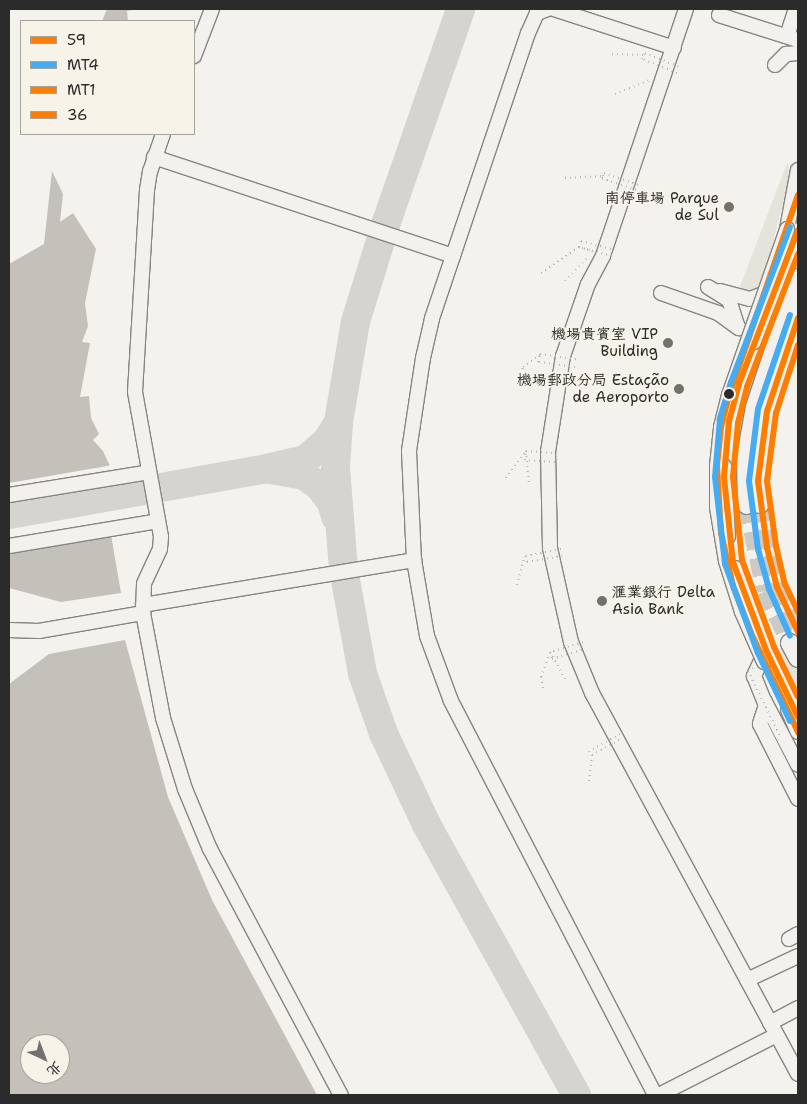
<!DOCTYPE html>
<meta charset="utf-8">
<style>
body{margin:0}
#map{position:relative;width:807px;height:1104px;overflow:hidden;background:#f4f2ec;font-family:"Shantell Sans","LXGW WenKai TC",sans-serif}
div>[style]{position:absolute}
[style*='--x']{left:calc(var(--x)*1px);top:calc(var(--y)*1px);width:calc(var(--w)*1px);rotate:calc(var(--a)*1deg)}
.green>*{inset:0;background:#e6e3da}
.water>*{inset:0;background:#c4c1ba}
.pier>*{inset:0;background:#f4f2ec}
.taxiway>*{height:29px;margin:-14.5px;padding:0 14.5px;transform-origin:14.5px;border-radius:14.5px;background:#d6d4d0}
.major-tunnel>*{height:18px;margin-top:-9px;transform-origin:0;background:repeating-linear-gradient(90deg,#cccac5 0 18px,transparent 0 27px)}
.path>*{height:2px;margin-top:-1px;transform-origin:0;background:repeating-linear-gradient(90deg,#b8b7b5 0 1px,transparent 0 5px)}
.roads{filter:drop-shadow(1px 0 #858582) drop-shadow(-1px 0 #858582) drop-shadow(0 1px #858582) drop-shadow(0 -1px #858582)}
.minor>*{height:14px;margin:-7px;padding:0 7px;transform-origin:7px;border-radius:7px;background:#f2f1ed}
.major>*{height:18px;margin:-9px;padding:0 9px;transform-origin:9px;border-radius:9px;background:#f2f1ed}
.path-bridge>*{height:2px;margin-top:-1px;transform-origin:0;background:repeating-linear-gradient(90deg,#b8b7b5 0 1px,transparent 0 5px)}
.bridges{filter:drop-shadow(1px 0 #858582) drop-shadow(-1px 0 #858582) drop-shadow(0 1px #858582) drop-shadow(0 -1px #858582)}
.minor-bridge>*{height:14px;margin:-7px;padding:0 7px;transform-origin:7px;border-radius:7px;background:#f2f1ed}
.bus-1>*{height:6px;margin:-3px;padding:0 3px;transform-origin:3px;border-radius:3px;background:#ff7d00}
.bus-2>*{height:6px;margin:-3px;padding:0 3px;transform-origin:3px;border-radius:3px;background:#45acf4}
.bus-3>*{height:6px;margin:-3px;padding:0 3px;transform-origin:3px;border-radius:3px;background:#ff7d00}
.bus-4>*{height:6px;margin:-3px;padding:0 3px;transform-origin:3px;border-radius:3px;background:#ff7d00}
.dots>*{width:14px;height:14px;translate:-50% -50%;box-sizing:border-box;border:2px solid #f7f3e8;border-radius:50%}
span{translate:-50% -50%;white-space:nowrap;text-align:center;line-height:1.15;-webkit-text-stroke:4px #f7f3e8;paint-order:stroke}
.poi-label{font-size:15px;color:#2b2b2b}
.right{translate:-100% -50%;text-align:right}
.left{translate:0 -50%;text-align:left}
.frame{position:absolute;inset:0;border:10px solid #2b2b2b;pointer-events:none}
.legend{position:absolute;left:20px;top:20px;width:175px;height:115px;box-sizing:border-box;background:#f7f3e8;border:1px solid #a5a39c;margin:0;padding:6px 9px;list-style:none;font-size:15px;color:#2b2b2b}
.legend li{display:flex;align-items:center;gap:10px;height:25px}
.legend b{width:25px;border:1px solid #a5a39c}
.north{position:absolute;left:20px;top:1034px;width:50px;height:50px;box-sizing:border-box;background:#f7f3e8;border:1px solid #a5a39c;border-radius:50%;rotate:137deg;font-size:14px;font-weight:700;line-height:20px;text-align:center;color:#2b2b2b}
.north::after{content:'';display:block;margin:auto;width:18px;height:22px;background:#71716f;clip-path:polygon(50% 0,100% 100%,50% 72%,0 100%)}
</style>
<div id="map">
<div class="green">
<i style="clip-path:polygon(787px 163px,791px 171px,763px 282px,757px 292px,738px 292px)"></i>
<i style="clip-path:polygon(798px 241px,798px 268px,752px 402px,742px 505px,733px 505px,732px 474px,738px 422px)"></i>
<i style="clip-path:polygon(785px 646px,798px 667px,798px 694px,778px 650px)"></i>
</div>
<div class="water">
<i style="clip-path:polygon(107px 9px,139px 9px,127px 11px,128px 21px,102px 21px)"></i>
<i style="clip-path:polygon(52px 171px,63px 194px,60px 222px,73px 213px,96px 249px,85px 303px,88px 326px,82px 342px,90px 343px,80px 397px,89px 396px,91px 418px,99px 434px,93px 440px,103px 451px,110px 466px,110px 529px,121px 593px,61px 602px,9px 588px,9px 264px,44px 244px)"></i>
<i style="clip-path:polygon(evenodd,125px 640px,168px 797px,212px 900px,317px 1095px,9px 1095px,9px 684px,49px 654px,125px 640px,30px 1044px,60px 1044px,60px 1074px,30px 1074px,30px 1044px)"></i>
</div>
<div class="pier">
<i style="clip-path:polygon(113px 465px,113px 529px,9px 549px,9px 483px)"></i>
</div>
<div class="taxiway">
<i style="--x:460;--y:9;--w:225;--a:109.2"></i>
<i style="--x:386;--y:221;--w:105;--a:107.2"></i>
<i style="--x:355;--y:321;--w:102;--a:99.6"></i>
<i style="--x:338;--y:422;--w:45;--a:93.8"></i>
<i style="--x:335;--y:467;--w:102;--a:85.5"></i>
<i style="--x:343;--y:569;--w:106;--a:79.6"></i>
<i style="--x:362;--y:673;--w:64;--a:70.7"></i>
<i style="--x:383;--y:733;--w:101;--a:64.7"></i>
<i style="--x:426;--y:824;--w:310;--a:61"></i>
<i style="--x:9;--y:514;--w:261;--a:-10.1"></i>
<i style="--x:335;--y:516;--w:15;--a:-106"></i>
<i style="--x:331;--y:502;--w:20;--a:-127"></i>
<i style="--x:319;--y:486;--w:19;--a:-144"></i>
<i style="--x:304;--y:475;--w:39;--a:-170"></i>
<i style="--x:266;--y:468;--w:40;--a:-13"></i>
<i style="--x:305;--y:459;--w:28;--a:-41"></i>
<i style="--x:326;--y:441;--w:22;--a:-58"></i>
</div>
<div class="major-tunnel">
<i style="--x:760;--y:504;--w:85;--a:78.4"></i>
<i style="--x:777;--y:587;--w:50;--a:65"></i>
<i style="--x:747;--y:505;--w:88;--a:78.2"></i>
<i style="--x:765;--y:591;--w:58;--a:64.3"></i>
</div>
<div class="path">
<i style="--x:612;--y:54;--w:32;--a:2"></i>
<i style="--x:615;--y:94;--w:38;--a:-22"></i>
<i style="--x:565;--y:178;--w:38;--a:-3"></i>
<i style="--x:541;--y:273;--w:46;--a:-34.4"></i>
<i style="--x:579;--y:247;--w:15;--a:16"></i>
<i style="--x:565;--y:281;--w:32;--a:-46"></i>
<i style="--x:521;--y:374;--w:7;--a:-74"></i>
<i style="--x:523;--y:367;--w:21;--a:-37"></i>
<i style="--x:506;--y:478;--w:34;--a:-53"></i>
<i style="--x:526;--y:451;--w:33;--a:85"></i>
<i style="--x:517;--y:585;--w:30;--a:-75"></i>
<i style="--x:543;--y:688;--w:11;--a:-100"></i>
<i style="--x:541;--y:677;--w:27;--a:-70"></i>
<i style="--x:550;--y:652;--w:31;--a:61"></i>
<i style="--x:589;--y:781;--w:26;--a:-83"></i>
</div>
<div class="roads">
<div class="minor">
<i style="--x:548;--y:9;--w:12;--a:160"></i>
<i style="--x:537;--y:13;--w:22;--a:114"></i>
<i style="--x:528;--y:33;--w:302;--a:108.6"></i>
<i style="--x:432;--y:319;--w:40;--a:103"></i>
<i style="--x:423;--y:358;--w:94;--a:98.6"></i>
<i style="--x:409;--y:451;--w:109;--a:87.4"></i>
<i style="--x:414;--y:560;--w:77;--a:80.3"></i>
<i style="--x:427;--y:636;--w:69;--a:69.7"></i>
<i style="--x:451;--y:701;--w:444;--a:62.6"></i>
<i style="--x:554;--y:9;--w:126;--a:18"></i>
<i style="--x:686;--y:9;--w:261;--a:108.6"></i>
<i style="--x:603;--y:256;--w:32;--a:118"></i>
<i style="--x:588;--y:284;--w:76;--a:109.1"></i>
<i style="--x:563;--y:356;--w:97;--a:98.9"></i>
<i style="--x:548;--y:452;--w:96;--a:88.8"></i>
<i style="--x:550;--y:548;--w:96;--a:77.4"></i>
<i style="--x:571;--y:642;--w:55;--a:67.6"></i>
<i style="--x:592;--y:693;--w:433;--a:61.6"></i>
<i style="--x:719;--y:15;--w:83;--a:17.6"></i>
<i style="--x:787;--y:36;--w:28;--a:-72"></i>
<i style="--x:194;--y:56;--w:50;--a:-69"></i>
<i style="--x:775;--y:65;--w:16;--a:-45"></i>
<i style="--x:786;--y:54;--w:12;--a:-5"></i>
<i style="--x:163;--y:134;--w:39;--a:109"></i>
<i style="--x:150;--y:171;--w:19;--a:99"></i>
<i style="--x:147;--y:190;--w:202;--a:93.4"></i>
<i style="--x:135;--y:392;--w:147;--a:79.8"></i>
<i style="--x:161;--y:537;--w:12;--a:95"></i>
<i style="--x:160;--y:549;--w:38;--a:115"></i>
<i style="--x:144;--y:584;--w:29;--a:92"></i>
<i style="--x:143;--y:613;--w:107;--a:79.2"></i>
<i style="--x:163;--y:718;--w:74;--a:72.8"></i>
<i style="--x:185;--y:789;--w:65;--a:67.4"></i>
<i style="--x:210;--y:849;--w:279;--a:62"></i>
<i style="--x:154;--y:157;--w:315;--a:18.3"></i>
<i style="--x:787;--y:229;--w:60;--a:-79.4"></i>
<i style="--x:708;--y:287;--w:25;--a:32"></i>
<i style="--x:729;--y:300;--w:28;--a:72"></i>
<i style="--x:720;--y:291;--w:31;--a:15"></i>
<i style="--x:750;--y:299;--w:22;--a:-21"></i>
<i style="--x:661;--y:293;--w:60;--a:19.3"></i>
<i style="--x:718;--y:313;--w:26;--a:36"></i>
<i style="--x:754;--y:342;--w:120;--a:-68.6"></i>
<i style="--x:724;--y:466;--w:71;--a:86.8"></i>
<i style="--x:9;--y:495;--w:142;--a:-9.3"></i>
<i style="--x:9;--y:546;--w:151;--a:-9.5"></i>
<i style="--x:735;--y:568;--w:88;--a:69.3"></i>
<i style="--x:766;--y:650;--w:74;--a:64.5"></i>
<i style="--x:143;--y:605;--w:275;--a:-9.4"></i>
<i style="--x:9;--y:630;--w:30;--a:2"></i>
<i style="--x:39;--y:631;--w:106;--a:-9.8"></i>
<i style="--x:766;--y:650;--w:29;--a:115"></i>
<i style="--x:754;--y:676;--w:31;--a:68"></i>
<i style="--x:766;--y:705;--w:20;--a:108"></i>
<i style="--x:760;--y:724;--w:84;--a:63.1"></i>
<i style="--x:764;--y:700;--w:73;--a:62.4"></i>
<i style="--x:788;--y:710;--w:24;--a:66"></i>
<i style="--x:789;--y:939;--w:10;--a:-29"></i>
<i style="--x:747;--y:980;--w:56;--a:-25.2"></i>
<i style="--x:770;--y:1023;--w:32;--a:-28"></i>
<i style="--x:659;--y:1095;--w:132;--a:-27"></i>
</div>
<div class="major">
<i style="--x:760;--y:504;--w:46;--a:-91.2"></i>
<i style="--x:759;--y:458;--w:48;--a:-80.3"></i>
<i style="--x:767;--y:411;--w:98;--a:-71.6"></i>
<i style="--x:747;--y:505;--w:48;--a:-91.2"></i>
<i style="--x:746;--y:457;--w:51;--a:-79.8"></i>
<i style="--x:755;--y:407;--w:136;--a:-71.6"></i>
<i style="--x:790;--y:643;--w:17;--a:62"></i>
</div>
</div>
<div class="path-bridge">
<i style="--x:677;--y:73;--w:38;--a:-158"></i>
<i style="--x:642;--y:59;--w:7;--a:-63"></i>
<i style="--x:645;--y:53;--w:38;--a:22"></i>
<i style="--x:636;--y:190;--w:36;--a:-161"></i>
<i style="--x:602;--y:178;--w:2;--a:-63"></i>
<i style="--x:603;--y:176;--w:3;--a:-72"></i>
<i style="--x:604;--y:173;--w:36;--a:19"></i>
<i style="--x:612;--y:256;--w:34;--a:-165"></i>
<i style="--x:579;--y:247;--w:6;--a:-72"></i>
<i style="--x:581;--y:241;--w:35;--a:15"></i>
<i style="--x:575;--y:367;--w:37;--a:-172"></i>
<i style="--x:538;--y:362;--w:8;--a:-76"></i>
<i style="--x:540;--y:354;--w:37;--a:8"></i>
<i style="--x:555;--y:462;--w:30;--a:-176"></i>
<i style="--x:525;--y:460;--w:9;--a:-84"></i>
<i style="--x:526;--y:451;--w:31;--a:4"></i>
<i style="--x:561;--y:549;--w:37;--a:169"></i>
<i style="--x:525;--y:556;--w:6;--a:72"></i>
<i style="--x:527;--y:562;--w:36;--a:-10"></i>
<i style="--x:583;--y:642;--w:34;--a:163"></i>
<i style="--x:550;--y:652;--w:7;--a:74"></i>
<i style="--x:552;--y:659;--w:34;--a:-17"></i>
<i style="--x:753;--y:668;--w:6;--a:149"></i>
<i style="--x:748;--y:671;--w:72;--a:63.8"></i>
<i style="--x:620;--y:734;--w:35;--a:151"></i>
<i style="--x:589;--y:751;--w:5;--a:53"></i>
<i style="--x:592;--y:755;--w:33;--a:-29"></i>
</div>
<div class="bridges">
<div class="minor-bridge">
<i style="--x:764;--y:662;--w:55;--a:-113.7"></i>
<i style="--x:742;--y:612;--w:53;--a:-107.4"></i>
<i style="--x:726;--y:561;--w:55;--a:-99.5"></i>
<i style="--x:717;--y:507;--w:41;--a:-90"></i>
<i style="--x:717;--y:466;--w:39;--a:-84"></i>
<i style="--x:721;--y:427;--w:33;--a:-76"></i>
<i style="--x:729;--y:395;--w:176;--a:-70.7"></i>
</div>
</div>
<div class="bus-1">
<i style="--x:798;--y:195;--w:212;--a:109"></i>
<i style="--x:729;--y:395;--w:33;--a:104"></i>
<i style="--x:721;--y:427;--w:39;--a:96"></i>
<i style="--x:717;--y:466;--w:67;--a:86.6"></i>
<i style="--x:721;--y:533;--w:54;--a:77.2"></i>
<i style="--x:733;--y:586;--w:50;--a:69"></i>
<i style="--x:751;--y:633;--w:110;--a:64.6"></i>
<i style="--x:798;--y:318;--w:98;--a:108.4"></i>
<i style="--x:767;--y:411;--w:71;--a:97.3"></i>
<i style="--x:758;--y:481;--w:68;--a:82.3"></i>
<i style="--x:767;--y:548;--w:40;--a:75.6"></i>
<i style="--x:777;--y:587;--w:50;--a:65"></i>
</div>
<div class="bus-2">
<i style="--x:790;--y:227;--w:166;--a:110.8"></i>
<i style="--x:731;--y:382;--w:39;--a:107"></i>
<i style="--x:720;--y:419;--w:58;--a:94.9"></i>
<i style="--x:715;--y:477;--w:88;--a:83.4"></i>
<i style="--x:725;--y:564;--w:95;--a:69.7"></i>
<i style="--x:758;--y:653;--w:75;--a:64.8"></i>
<i style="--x:790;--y:315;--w:99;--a:108.8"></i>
<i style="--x:758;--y:409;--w:73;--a:97.1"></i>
<i style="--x:749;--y:481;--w:69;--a:82.5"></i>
<i style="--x:758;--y:549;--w:41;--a:74.6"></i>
<i style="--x:769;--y:589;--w:51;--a:65.9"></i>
</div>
<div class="bus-3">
<i style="--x:798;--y:254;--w:142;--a:111"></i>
<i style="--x:747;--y:387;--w:37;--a:104"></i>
<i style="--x:738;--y:423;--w:54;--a:95.3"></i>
<i style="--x:733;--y:477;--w:83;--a:83.8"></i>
<i style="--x:742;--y:560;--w:93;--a:69.8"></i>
<i style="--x:774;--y:647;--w:55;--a:64.4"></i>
<i style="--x:798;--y:345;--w:71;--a:107.9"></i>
<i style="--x:776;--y:413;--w:69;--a:97.5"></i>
<i style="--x:767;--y:481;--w:66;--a:82.1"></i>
<i style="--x:776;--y:546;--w:39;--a:77"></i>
<i style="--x:785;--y:584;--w:31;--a:65"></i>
</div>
<div class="bus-4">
<i style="--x:798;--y:230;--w:165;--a:111"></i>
<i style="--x:739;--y:384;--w:38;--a:105"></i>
<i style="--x:729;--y:421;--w:56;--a:95.1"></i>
<i style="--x:724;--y:477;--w:85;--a:84"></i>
<i style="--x:733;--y:562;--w:94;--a:69.4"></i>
<i style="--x:766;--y:650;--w:74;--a:64.5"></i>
</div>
<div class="dots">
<i style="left:729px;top:207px;background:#71716f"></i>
<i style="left:668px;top:343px;background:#71716f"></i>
<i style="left:679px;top:389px;background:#71716f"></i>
<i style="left:729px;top:394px;background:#2b2b2b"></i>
<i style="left:602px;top:601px;background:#71716f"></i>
</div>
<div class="poi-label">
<span class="right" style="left:719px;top:207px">南停車場 Parque<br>de Sul</span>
<span class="right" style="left:658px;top:343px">機場貴賓室 VIP<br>Building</span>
<span class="right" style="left:669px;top:389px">機場郵政分局 Estação<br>de Aeroporto</span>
<span class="left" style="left:612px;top:601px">滙業銀行 Delta<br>Asia Bank</span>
</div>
<div class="frame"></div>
<ul class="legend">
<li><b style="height:6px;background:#ff7d00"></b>59</li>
<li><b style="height:6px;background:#45acf4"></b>MT4</li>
<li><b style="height:6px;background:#ff7d00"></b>MT1</li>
<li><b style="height:6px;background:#ff7d00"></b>36</li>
</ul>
<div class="north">北</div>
</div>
